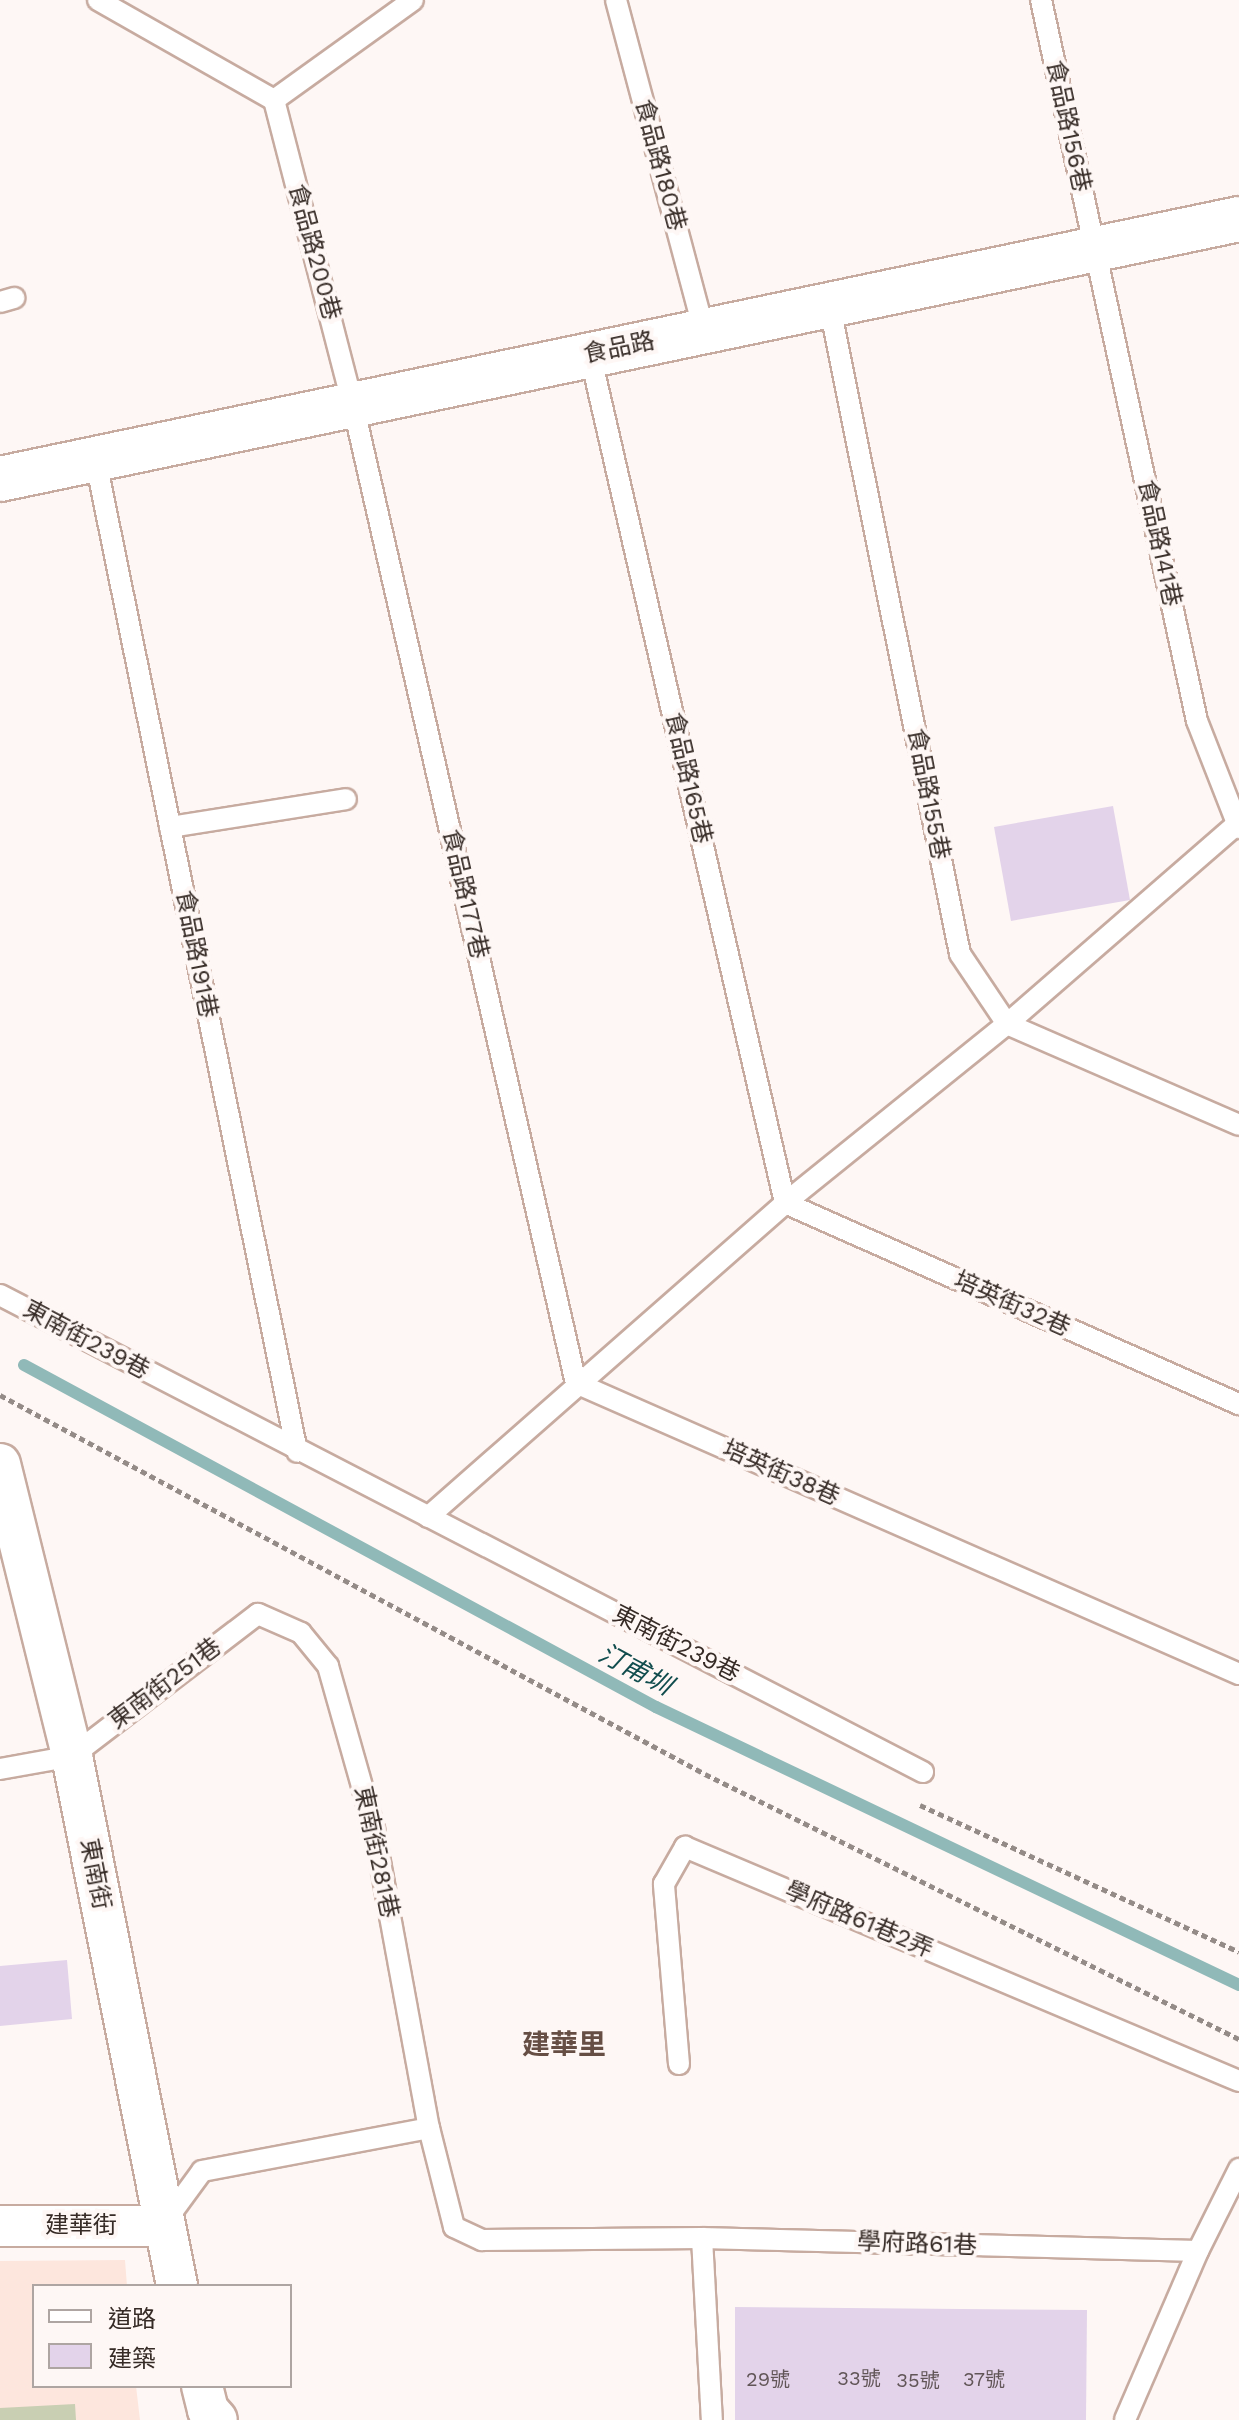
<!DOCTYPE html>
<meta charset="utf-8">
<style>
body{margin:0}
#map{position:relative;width:1239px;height:2420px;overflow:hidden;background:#fef7f5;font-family:"Work Sans","Noto Sans TC",sans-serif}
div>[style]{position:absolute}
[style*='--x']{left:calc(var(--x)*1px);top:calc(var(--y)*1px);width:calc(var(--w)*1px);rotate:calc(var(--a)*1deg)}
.built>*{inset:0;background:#fde6dd}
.green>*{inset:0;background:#c9cfb3}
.stream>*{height:12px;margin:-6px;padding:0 6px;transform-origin:6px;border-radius:6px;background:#90b9b8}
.building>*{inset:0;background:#e3d3ea}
.path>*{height:5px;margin-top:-2.5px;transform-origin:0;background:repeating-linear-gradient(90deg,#948b87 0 6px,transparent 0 10px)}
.roads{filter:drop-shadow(2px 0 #c7aba0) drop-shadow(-2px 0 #c7aba0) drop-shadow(0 2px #c7aba0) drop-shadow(0 -2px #c7aba0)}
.lane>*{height:20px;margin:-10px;padding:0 10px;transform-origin:10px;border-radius:10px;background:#fff}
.street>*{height:40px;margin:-20px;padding:0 20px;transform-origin:20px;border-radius:20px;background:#fff}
.secondary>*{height:44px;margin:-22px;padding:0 22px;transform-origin:22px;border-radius:22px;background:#fff}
span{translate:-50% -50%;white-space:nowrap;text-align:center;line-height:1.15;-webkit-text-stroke:8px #fef7f5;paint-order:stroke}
.number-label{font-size:20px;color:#615557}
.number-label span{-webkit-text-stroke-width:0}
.street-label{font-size:24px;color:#362b26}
.water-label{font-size:26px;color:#114d4e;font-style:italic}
.quarter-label{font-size:28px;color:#664e44;font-weight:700}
.legend{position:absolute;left:32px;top:2284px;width:260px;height:104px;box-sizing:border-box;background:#fef7f5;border:2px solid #aea5a2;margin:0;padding:10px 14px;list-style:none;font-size:24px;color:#362b26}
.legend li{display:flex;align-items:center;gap:16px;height:40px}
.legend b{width:40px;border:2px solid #aea5a2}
</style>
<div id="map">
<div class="built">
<i style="clip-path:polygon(125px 2260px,127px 2286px,34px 2286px,34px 2386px,136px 2386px,140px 2420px,0 2420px,0 2261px)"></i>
</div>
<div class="green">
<i style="clip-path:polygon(75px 2404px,76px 2420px,0 2420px,0 2408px)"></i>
</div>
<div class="stream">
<i style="--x:24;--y:1365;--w:719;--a:28.42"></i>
<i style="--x:656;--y:1707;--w:646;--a:25.49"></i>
</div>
<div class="building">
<i style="clip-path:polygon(1113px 806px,1130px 900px,1011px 921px,994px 827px)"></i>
<i style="clip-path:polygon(67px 1960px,72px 2019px,0 2026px,0 1966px)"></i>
<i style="clip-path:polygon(735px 2307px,1087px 2310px,1086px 2420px,735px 2420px)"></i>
</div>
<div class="path">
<i style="--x:0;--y:1395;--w:800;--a:28.26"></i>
<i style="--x:705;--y:1774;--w:596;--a:26.39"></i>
<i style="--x:920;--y:1805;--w:351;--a:24.7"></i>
</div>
<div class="roads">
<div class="lane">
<i style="--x:98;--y:0;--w:202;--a:29.6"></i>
<i style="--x:616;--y:0;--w:342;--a:75.1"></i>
<i style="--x:1041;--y:0;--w:738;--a:77.79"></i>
<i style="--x:1197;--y:721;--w:115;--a:68.6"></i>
<i style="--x:274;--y:100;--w:315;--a:75.5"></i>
<i style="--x:353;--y:405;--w:1003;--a:77.16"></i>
<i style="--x:274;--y:100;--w:171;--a:-35.7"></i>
<i style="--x:0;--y:302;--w:15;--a:-16"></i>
<i style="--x:829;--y:303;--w:664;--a:78.62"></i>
<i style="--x:960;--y:954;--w:84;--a:56.1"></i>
<i style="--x:1007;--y:1024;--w:253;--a:23.5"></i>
<i style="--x:590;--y:354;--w:871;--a:77.06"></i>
<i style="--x:95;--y:457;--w:1015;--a:78.52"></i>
<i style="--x:170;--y:827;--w:178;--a:-9"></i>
<i style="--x:785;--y:1203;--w:497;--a:23.9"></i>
<i style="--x:0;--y:1295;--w:1039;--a:27.33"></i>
<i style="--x:576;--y:1383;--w:724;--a:23.7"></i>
<i style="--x:428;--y:1517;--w:475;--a:-41.3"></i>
<i style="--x:785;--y:1203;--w:285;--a:-38.9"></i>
<i style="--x:1007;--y:1024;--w:308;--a:-41"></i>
<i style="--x:0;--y:1769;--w:73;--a:-10.2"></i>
<i style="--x:72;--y:1756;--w:234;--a:-37.4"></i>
<i style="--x:258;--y:1614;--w:47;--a:23.8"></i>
<i style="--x:301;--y:1633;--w:43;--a:50.7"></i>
<i style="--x:328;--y:1666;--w:169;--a:74.2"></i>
<i style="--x:374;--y:1829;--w:304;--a:79.6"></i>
<i style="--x:429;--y:2128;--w:102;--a:75.8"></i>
<i style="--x:454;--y:2227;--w:31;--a:25"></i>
<i style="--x:482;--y:2240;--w:220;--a:-0.5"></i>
<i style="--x:702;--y:2238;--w:496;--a:1.5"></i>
<i style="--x:1198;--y:2251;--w:184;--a:113.4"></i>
<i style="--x:679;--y:2064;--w:181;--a:-94.8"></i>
<i style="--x:664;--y:1884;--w:43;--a:-60.4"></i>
<i style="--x:685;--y:1847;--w:601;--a:22.9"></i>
<i style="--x:164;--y:2223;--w:64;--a:-53.8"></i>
<i style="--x:202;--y:2171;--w:231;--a:-10.7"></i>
<i style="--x:702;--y:2238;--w:182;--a:86.9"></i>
<i style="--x:1198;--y:2251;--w:92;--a:-63.4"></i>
</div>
<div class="street">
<i style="--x:0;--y:1464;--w:301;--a:76.1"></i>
<i style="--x:72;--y:1756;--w:540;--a:78.79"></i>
<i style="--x:0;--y:2226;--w:162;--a:0"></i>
<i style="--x:202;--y:2386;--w:25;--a:76"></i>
<i style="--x:208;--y:2410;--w:13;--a:48"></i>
</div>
<div class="secondary">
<i style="--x:0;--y:479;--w:1266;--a:-11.85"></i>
</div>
</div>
<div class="number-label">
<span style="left:859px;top:2378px">33號</span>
<span style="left:768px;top:2379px">29號</span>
<span style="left:984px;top:2379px">37號</span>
<span style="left:918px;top:2380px">35號</span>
</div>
<div class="street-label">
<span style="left:1068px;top:126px;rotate:78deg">食品路156巷</span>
<span style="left:660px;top:165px;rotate:75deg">食品路180巷</span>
<span style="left:314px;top:252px;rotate:75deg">食品路200巷</span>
<span style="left:619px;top:348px;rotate:-12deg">食品路</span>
<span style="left:1159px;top:543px;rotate:78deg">食品路141巷</span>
<span style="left:688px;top:778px;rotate:77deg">食品路165巷</span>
<span style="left:928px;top:794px;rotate:79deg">食品路155巷</span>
<span style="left:465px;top:894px;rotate:77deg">食品路177巷</span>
<span style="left:196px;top:954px;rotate:79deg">食品路191巷</span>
<span style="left:1012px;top:1304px;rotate:24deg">培英街32巷</span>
<span style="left:86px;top:1340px;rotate:28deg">東南街239巷</span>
<span style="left:781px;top:1473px;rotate:24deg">培英街38巷</span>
<span style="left:676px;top:1644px;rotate:27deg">東南街239巷</span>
<span style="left:165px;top:1684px;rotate:-37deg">東南街251巷</span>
<span style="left:376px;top:1852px;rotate:78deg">東南街281巷</span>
<span style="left:95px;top:1874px;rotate:79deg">東南街</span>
<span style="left:859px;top:1920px;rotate:23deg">學府路61巷2弄</span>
<span style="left:81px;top:2226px">建華街</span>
<span style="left:917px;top:2244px;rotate:2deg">學府路61巷</span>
</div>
<div class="water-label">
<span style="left:635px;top:1670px;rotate:28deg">汀甫圳</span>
</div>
<div class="quarter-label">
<span style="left:564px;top:2045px">建華里</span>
</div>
<ul class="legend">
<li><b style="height:10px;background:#fff"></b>道路</li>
<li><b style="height:22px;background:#e3d3ea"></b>建築</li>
</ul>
</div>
